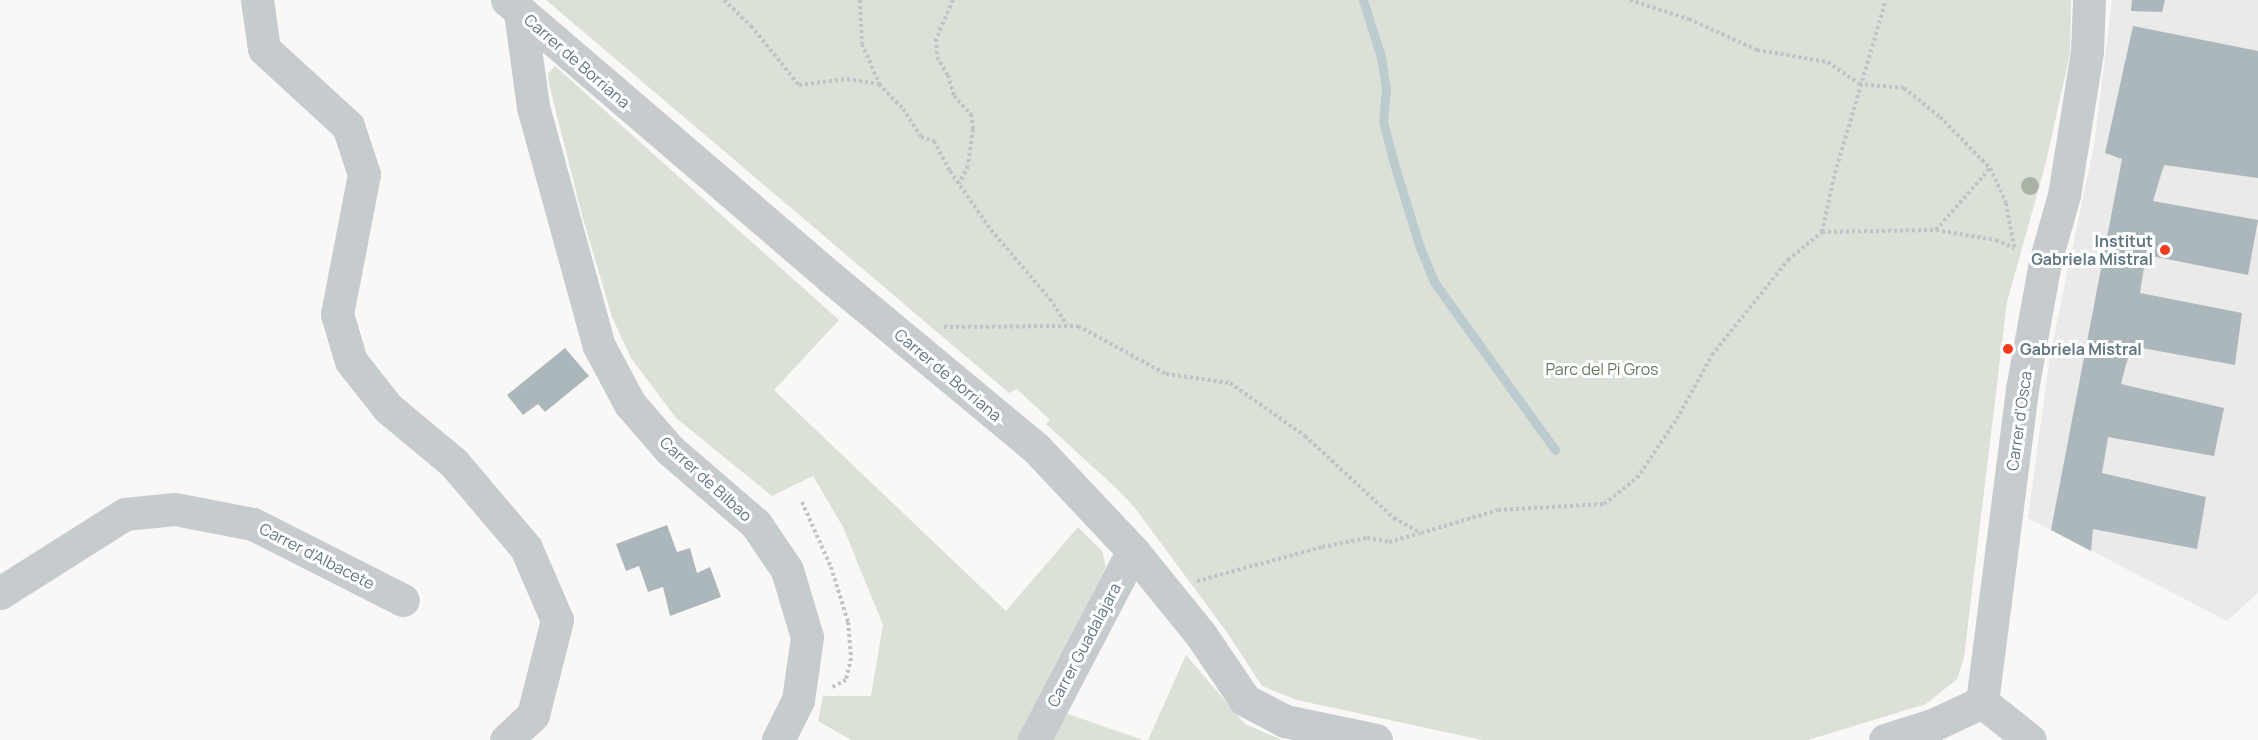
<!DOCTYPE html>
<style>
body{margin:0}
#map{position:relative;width:2258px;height:740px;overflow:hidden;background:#f9f8f6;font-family:Manrope,sans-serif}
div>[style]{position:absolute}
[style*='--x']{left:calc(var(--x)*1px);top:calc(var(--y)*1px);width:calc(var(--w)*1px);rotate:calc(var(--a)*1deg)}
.built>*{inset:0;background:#e9eae9}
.green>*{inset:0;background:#dbe1d6}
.stream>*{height:9px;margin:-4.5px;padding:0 4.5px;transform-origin:4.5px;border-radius:4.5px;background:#bccbce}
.building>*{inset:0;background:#acb7bb}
.path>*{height:4px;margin-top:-2px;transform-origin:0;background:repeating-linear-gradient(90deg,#c1c4c6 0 3px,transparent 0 6px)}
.minor>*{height:33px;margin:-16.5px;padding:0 16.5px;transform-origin:16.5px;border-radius:16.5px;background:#c6cbce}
.trees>*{width:18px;height:18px;margin:-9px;border-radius:50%;background:#a9b3a4}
.dots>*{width:16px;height:16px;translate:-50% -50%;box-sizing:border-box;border:3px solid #fff;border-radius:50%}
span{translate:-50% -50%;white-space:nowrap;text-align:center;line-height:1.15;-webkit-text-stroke:6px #fff;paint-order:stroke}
.street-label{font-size:16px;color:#617883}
.poi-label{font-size:16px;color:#617883;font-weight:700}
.right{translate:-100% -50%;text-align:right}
.left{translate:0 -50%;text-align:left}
.park-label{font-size:16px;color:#677a60}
</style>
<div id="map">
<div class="built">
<i style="clip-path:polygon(2112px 0,2258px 0,2258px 593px,2227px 621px,2028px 518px,2050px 355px,2094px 145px)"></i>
</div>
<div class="green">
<i style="clip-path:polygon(546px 0,2071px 0,2070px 54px,2045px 166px,2007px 302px,1964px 657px,1957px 679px,1926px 704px,1808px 740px,1482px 740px,1297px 700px,1262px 686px,1226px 631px,1135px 508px,1116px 488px,1046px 424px,1050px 420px,1017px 389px,1009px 393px)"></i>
<i style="clip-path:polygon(555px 66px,839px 320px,774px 390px,1006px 611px,1078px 527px,1102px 551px,1106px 567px,1018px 740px,851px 740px,818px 721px,823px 696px,871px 696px,883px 625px,843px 527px,813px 476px,772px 496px,676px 418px,631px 358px,612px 317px,582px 215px,549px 84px,548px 74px)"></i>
<i style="clip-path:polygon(1186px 655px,1245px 724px,1282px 740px,1148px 740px)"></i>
<i style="clip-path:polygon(1065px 713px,1143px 740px,1052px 740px)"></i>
</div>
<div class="stream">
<i style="--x:1363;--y:0;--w:60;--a:72.5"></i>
<i style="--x:1381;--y:57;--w:32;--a:81"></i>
<i style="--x:1386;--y:89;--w:32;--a:95"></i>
<i style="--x:1383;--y:121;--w:40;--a:75.6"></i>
<i style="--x:1393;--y:160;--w:86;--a:73"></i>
<i style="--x:1418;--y:242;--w:43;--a:68.2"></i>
<i style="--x:1434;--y:282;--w:207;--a:54.2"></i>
</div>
<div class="building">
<i style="clip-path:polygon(2132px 0,2165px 0,2162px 12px,2131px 11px)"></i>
<i style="clip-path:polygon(2133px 26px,2258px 51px,2258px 178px,2164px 165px,2153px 201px,2258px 220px,2248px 275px,2146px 255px,2140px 293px,2242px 313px,2235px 365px,2131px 346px,2121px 384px,2224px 408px,2214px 456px,2108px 437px,2102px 473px,2206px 497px,2197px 549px,2093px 529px,2091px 551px,2051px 530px,2122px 159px,2105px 153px)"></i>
<i style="clip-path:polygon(565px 348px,589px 376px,545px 412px,538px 404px,523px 415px,507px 395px)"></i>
<i style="clip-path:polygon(667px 525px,677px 552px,690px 548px,697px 573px,710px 567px,721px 597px,670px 616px,663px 587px,648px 592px,639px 566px,626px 571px,616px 544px)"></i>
</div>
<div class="path">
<i style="--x:724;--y:0;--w:37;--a:44"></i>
<i style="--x:751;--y:26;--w:76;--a:50.9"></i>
<i style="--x:799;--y:85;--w:48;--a:-7.1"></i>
<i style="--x:847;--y:79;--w:32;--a:9"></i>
<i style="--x:879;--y:84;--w:35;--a:46"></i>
<i style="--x:903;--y:109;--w:33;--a:57"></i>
<i style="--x:921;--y:137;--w:14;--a:17"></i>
<i style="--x:934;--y:141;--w:34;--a:62"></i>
<i style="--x:950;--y:171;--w:72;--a:55.2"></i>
<i style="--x:991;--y:230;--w:91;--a:49.5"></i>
<i style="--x:1050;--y:299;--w:31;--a:57"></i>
<i style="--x:860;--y:0;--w:44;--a:87.4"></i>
<i style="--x:862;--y:44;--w:43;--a:66.4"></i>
<i style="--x:953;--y:0;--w:43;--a:113.6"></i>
<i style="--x:936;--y:39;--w:18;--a:87"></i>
<i style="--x:937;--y:57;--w:21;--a:59"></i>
<i style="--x:948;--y:75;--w:22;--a:74"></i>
<i style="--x:954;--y:96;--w:25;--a:47"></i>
<i style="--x:971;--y:114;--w:15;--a:82"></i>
<i style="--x:973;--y:129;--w:37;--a:98"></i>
<i style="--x:968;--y:166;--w:20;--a:117"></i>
<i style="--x:1630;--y:0;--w:62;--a:17.9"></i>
<i style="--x:1689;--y:19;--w:75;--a:24.5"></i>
<i style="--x:1757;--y:50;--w:72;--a:9.6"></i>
<i style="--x:1828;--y:62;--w:38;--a:35"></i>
<i style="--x:1859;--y:84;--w:45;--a:5.1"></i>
<i style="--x:1904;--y:88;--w:46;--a:38.9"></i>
<i style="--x:1940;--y:117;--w:71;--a:45.6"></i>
<i style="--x:1990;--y:168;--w:38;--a:65"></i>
<i style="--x:2006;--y:203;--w:44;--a:79.5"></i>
<i style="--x:1936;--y:230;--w:82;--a:-48.9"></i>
<i style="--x:1822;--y:232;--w:60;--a:-77.6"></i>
<i style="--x:1835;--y:173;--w:180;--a:-73.6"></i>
<i style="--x:944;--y:327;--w:134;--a:-0.4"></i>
<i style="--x:1078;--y:326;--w:100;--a:28.6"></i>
<i style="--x:1166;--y:374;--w:65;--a:8"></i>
<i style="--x:1230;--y:383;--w:92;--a:35.2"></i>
<i style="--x:1305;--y:436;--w:121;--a:42.7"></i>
<i style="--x:1394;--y:518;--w:31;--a:29"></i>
<i style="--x:1421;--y:533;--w:80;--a:-16.6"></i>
<i style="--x:1498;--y:510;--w:106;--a:-3.2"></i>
<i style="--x:1604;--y:504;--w:42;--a:-38.2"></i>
<i style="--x:1637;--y:478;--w:71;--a:-55.9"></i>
<i style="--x:1677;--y:419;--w:73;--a:-61.3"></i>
<i style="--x:1712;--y:355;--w:122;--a:-51.3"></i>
<i style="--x:1788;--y:260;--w:44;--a:-39.5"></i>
<i style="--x:1822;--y:232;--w:114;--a:-1"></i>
<i style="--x:1936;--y:230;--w:61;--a:9.5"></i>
<i style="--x:1996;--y:240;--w:20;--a:24"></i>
<i style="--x:802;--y:502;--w:71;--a:66"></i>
<i style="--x:831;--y:567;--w:58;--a:72.8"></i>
<i style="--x:848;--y:622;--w:36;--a:85"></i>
<i style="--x:851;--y:658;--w:23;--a:103"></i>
<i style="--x:846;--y:680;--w:16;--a:153"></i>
<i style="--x:1197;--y:581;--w:130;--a:-15.2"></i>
<i style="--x:1322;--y:547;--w:46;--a:-11.3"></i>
<i style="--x:1367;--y:538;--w:22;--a:10"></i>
<i style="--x:1389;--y:542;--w:32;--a:-16"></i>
</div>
<div class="minor">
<i style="--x:257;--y:0;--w:49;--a:81.9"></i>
<i style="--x:264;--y:49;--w:114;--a:42.5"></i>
<i style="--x:348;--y:126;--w:51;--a:71.6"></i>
<i style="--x:364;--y:174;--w:143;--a:100.9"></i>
<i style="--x:337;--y:314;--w:49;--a:73.4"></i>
<i style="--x:351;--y:361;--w:60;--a:51.8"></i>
<i style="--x:388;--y:408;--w:86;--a:39.8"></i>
<i style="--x:454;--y:463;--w:111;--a:49.7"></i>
<i style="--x:526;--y:548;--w:78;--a:66.7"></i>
<i style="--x:557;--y:620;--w:98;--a:104.2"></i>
<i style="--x:533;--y:715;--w:37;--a:137"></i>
<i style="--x:507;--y:0;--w:426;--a:40.6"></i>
<i style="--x:830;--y:277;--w:268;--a:39.7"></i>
<i style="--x:1036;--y:448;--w:141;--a:46.7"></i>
<i style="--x:1133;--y:551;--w:108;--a:51"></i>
<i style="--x:1201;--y:635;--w:78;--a:55.9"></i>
<i style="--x:1245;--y:700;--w:45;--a:27.7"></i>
<i style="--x:1285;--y:721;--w:93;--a:11.8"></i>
<i style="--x:520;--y:12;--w:96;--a:82.2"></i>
<i style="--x:533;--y:107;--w:248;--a:74.6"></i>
<i style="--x:599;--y:346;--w:66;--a:61.9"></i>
<i style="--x:630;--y:404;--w:61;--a:49"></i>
<i style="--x:670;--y:450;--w:113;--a:40.7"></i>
<i style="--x:756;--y:524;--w:55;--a:56"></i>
<i style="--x:787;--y:570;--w:70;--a:73.4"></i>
<i style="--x:807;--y:637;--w:64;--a:98.1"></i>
<i style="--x:798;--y:700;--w:45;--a:116.6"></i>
<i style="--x:0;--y:593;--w:148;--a:-32.3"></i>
<i style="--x:125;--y:514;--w:50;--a:-5.7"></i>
<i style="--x:175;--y:509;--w:79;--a:10.9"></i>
<i style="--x:253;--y:524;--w:168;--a:26.9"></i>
<i style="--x:1982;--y:702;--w:316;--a:-82.7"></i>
<i style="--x:2022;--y:389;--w:129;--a:-79.7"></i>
<i style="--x:2045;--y:262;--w:70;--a:-74.2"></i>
<i style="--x:2064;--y:195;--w:145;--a:-80.9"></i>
<i style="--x:2087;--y:52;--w:52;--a:-87.8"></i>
<i style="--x:1982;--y:702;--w:61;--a:38.4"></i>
<i style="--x:1034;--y:740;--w:213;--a:-62.4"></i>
<i style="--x:1885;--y:740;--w:52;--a:-17.7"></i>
<i style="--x:1935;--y:724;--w:52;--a:-25.1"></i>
</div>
<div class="trees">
<i style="left:2030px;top:186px"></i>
</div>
<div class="dots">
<i style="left:2165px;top:250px;background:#f23a1c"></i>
<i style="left:2008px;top:349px;background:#f23a1c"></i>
</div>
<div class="street-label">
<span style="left:577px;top:61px;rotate:41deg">Carrer de Borriana</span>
<span style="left:948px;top:375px;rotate:40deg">Carrer de Borriana</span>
<span style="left:2019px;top:421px;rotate:-82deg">Carrer d'Osca</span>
<span style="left:706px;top:479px;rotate:42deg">Carrer de Bilbao</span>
<span style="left:317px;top:556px;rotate:27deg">Carrer d'Albacete</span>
<span style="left:1084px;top:645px;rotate:-62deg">Carrer Guadalajara</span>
</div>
<div class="poi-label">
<span class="right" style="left:2153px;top:250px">Institut<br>Gabriela Mistral</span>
<span class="left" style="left:2020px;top:349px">Gabriela Mistral</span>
</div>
<div class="park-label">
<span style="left:1602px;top:369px">Parc del Pi Gros</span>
</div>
</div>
